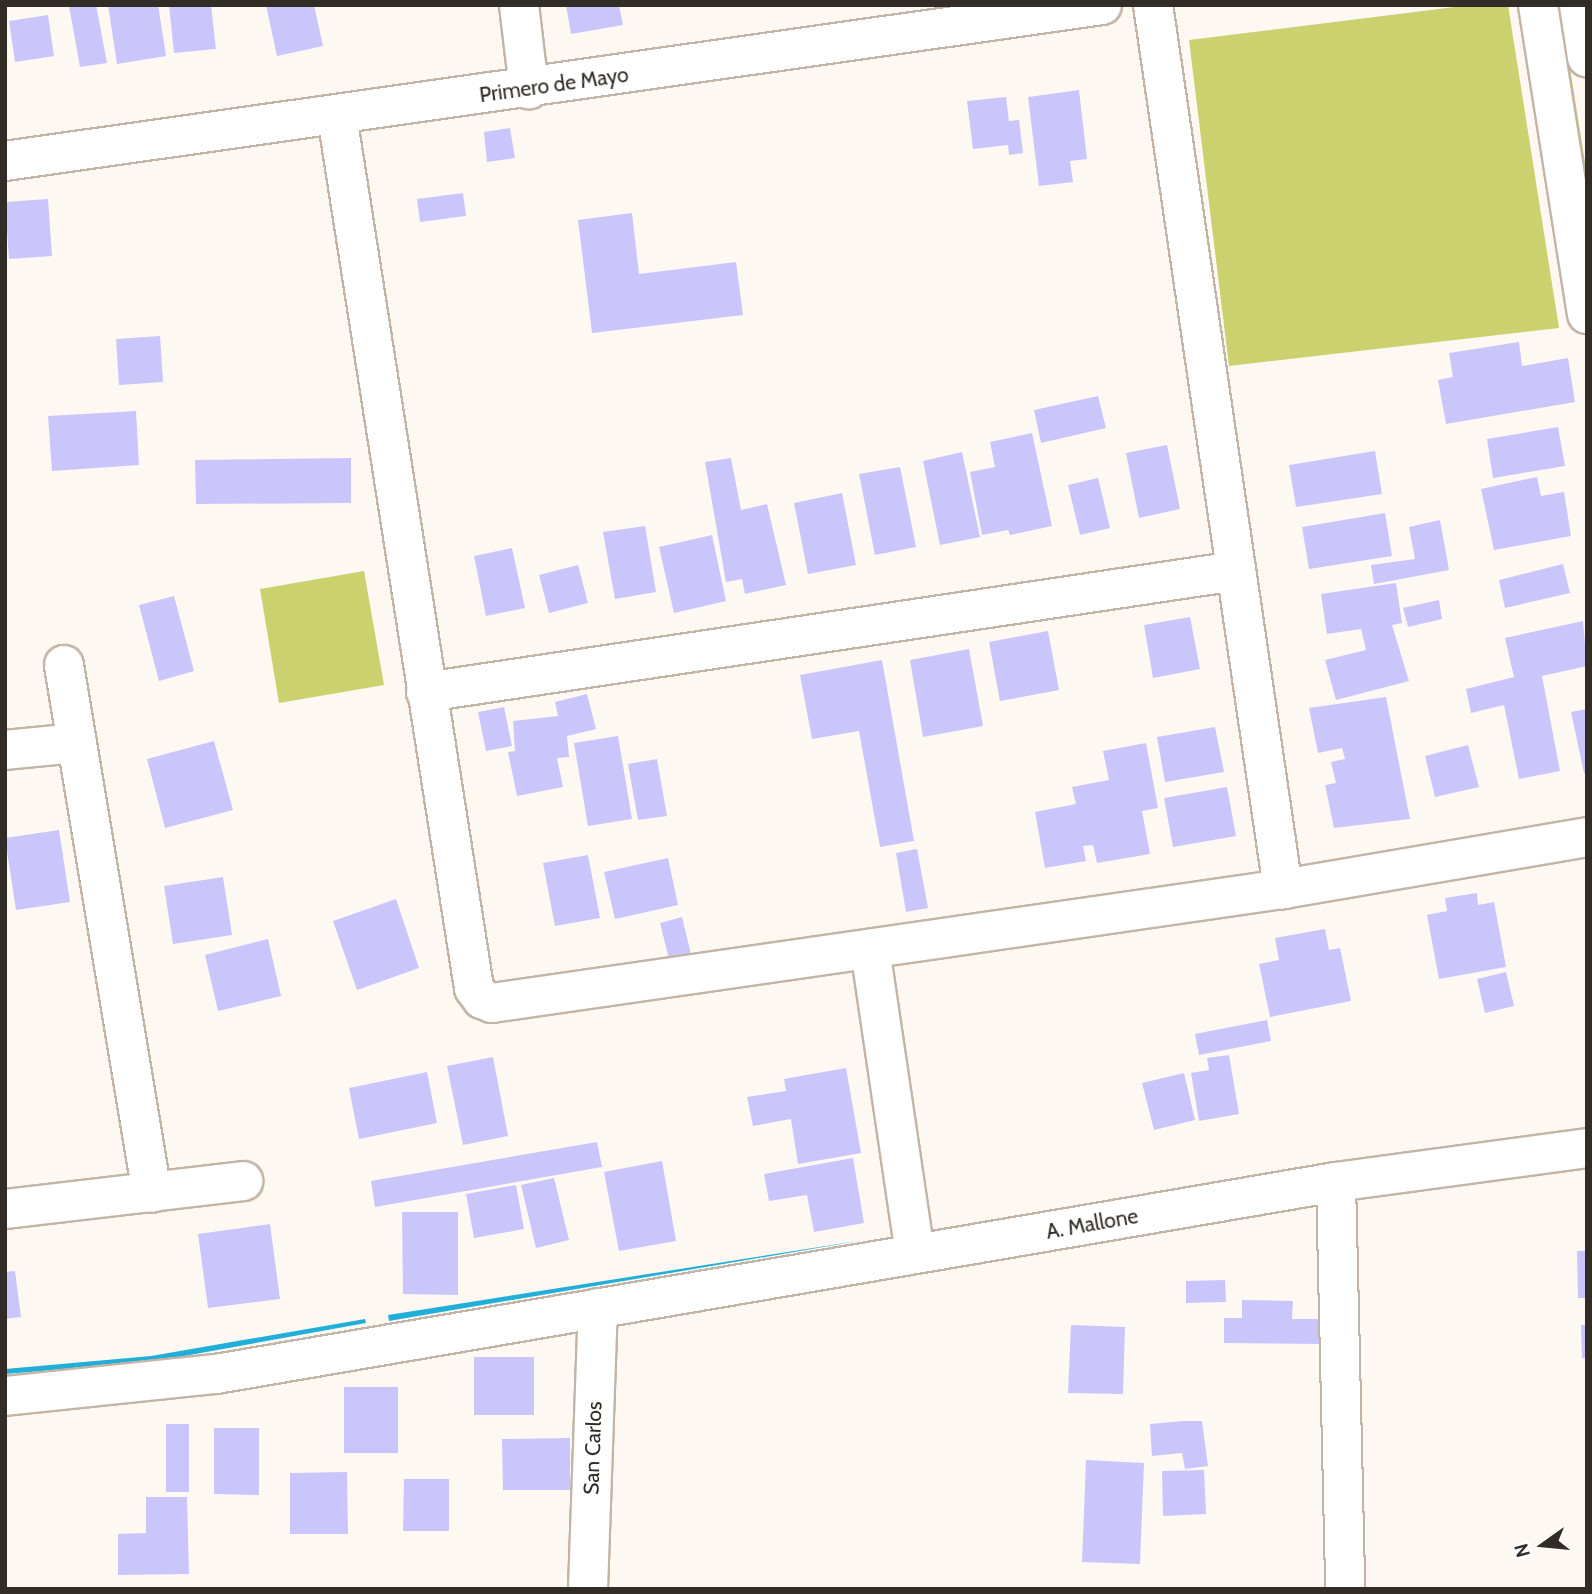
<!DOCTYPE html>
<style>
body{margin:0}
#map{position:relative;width:1592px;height:1594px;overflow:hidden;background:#fef8f3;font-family:Cabin,sans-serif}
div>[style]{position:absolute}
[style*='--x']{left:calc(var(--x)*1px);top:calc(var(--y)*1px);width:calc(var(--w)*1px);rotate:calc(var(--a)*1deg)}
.green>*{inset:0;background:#cbd16f}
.water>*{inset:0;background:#21afda}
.building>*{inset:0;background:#cac6fc}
.roads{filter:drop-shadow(2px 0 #c2b5a7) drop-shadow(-2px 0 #c2b5a7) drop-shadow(0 2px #c2b5a7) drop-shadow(0 -2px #c2b5a7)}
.minor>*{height:38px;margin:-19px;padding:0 19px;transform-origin:19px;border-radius:19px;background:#fff}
span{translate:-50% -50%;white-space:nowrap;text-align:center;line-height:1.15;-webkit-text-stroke:5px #fff;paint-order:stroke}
.street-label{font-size:21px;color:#312c26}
.frame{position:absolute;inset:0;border:7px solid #312c26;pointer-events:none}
.north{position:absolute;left:1508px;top:1510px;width:70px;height:70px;-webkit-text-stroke:5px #fff;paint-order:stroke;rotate:255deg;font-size:19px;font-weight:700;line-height:28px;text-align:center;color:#312c26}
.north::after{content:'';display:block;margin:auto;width:24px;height:32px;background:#312c26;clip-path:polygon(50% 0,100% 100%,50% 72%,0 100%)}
</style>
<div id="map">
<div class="green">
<i style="clip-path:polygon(1471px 5px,1508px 5px,1559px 328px,1229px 366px,1189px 40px)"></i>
<i style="clip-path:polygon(1553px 5px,1560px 5px,1587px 175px,1587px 219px)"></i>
<i style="clip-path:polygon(364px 571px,384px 685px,279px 703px,260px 589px)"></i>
</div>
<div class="water">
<i style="clip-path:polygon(864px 1240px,389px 1321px,388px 1315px)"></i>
<i style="clip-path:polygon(365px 1319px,366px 1323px,151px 1362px,5px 1374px,5px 1369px,151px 1356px)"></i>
</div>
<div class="building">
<i style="clip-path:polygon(73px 5px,96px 5px,107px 63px,80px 67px,69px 6px)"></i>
<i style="clip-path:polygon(108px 5px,158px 5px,166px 56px,117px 64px)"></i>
<i style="clip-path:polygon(169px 5px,211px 5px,216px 49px,174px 53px)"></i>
<i style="clip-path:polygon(266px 5px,314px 5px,323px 46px,277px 56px)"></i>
<i style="clip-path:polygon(566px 5px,619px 5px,623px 25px,571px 34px)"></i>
<i style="clip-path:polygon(48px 15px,54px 56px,15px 62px,9px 21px)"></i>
<i style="clip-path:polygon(1079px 90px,1087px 159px,1070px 161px,1073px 182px,1039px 186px,1028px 97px)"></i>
<i style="clip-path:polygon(1006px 97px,1009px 121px,1019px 120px,1023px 153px,1009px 155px,1008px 145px,973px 149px,967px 101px)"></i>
<i style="clip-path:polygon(510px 128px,515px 158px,487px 162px,484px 132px)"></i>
<i style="clip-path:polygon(463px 193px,466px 216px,420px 222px,417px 199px)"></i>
<i style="clip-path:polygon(48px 199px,52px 256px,9px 259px,5px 202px)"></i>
<i style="clip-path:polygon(632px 213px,639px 274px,736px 262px,743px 315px,592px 333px,578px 220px)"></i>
<i style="clip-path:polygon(160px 336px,163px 382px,119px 385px,116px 339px)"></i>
<i style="clip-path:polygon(1519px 342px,1522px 366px,1568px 358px,1575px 402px,1446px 424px,1438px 380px,1453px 377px,1449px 353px)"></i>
<i style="clip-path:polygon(1098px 396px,1106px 428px,1041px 443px,1034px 410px)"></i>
<i style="clip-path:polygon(136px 411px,139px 465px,52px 471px,48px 416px)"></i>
<i style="clip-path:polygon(1558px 427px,1565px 466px,1493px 478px,1487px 439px)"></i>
<i style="clip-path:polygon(1032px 433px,1052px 526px,1010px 535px,1008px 530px,982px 535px,970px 472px,995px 467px,990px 442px)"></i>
<i style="clip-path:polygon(1167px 445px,1180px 509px,1139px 518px,1126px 453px)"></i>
<i style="clip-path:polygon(1375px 451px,1382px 494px,1296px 507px,1289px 465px)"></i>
<i style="clip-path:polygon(962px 452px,980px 537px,940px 545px,923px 461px)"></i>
<i style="clip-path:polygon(351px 458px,351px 503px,196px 504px,195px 460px)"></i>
<i style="clip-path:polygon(731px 458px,741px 510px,767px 504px,786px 585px,745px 594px,742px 579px,726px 582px,705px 462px)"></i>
<i style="clip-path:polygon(900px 467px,916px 547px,875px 555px,859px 474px)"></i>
<i style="clip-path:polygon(1537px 477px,1541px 496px,1564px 492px,1571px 536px,1494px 550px,1481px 489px)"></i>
<i style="clip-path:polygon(1098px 478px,1110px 528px,1080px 535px,1068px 485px)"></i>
<i style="clip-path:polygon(842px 493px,856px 565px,808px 574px,794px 503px)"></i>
<i style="clip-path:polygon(1385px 513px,1392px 556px,1309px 569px,1302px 527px)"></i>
<i style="clip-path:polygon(1440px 520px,1449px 570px,1374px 584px,1371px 565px,1415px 559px,1409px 527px)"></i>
<i style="clip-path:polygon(645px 526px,656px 592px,615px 599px,603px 532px)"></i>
<i style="clip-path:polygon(712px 535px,726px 601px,674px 613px,659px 547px)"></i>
<i style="clip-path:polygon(512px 548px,525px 608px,486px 616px,474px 556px)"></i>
<i style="clip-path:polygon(1563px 564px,1570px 593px,1505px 608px,1499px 580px)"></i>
<i style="clip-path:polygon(578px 565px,588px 603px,549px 613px,539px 575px)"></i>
<i style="clip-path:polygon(1396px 583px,1402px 623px,1392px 625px,1409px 681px,1336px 700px,1325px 660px,1366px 650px,1361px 629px,1327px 634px,1321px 594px)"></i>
<i style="clip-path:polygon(174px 596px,194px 671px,159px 681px,139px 605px)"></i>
<i style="clip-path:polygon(1439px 600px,1442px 619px,1408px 627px,1403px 608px)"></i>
<i style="clip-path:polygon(1190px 617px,1200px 669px,1153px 678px,1144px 625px)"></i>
<i style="clip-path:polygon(1583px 621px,1587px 666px,1542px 676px,1560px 771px,1519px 779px,1504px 705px,1471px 713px,1466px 689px,1514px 677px,1505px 638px)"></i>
<i style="clip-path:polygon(1048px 631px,1059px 690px,1000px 701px,989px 642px)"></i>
<i style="clip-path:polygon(969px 649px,983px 726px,923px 737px,910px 660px)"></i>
<i style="clip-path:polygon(882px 660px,914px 841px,880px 847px,859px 731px,812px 739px,800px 675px)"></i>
<i style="clip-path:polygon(587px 694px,596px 729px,567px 736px,569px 757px,557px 758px,563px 787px,517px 796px,508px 752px,515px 751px,513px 721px,558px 716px,555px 702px)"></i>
<i style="clip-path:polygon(1386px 697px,1410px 819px,1334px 828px,1325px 785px,1336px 783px,1331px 762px,1345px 759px,1342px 748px,1318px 753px,1309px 708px)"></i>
<i style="clip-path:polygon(504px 707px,512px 746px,486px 751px,478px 712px)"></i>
<i style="clip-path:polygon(1587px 709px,1587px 773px,1584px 773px,1571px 712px)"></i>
<i style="clip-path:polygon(1215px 727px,1224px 772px,1165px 782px,1157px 737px)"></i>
<i style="clip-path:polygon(618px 736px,632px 819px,588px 826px,574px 743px)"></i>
<i style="clip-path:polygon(214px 741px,233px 810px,165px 828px,147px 759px)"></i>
<i style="clip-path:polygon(1146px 743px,1158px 808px,1142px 811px,1150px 854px,1097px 863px,1093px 845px,1083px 846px,1086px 861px,1045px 868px,1035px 812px,1076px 804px,1072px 787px,1109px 780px,1103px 751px)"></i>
<i style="clip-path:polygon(1468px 745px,1479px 787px,1435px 797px,1425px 756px)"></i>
<i style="clip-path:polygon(657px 759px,667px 816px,638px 820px,628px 764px)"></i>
<i style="clip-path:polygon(1227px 787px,1236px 836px,1173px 847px,1164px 798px)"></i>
<i style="clip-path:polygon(59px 830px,70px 902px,16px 910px,5px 838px)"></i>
<i style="clip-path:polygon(917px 849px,928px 908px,906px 912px,896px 853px)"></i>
<i style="clip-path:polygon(588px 855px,600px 918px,555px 926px,543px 863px)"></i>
<i style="clip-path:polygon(668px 858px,678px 905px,615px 919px,604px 872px)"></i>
<i style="clip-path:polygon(223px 877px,232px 935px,173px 944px,164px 886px)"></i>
<i style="clip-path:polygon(1477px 893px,1478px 905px,1494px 902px,1506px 967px,1439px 979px,1427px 915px,1447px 911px,1445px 898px)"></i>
<i style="clip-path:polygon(396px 899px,419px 968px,357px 990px,333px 921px)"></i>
<i style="clip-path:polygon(682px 917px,691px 954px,669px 959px,660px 923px)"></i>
<i style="clip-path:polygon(1325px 929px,1329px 950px,1340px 948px,1351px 1001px,1270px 1017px,1259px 964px,1279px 960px,1275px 938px)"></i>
<i style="clip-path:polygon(268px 939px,281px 996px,218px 1011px,205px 955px)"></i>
<i style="clip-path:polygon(1506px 972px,1514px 1006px,1485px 1013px,1477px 979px)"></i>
<i style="clip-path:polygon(1267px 1020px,1271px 1041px,1199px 1055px,1195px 1034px)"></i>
<i style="clip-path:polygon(1229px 1055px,1239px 1114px,1199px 1121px,1191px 1073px,1209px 1070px,1207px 1058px)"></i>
<i style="clip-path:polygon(493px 1057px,508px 1136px,463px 1145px,447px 1066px)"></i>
<i style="clip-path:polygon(846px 1068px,861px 1153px,798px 1164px,791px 1119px,753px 1126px,747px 1097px,786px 1091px,784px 1079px)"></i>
<i style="clip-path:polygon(427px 1072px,437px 1123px,359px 1139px,349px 1088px)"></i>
<i style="clip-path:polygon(1184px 1073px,1195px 1120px,1154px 1130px,1142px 1083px)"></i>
<i style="clip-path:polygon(597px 1142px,602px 1167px,375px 1207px,371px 1181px)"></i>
<i style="clip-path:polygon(853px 1158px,864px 1223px,814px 1232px,807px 1195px,769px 1201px,764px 1174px)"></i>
<i style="clip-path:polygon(662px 1161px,676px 1241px,619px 1251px,604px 1172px)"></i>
<i style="clip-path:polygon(554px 1178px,569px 1240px,536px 1248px,521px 1185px)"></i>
<i style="clip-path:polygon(516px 1185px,524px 1229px,474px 1238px,466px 1194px)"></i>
<i style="clip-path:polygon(402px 1212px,458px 1212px,458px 1295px,403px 1294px)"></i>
<i style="clip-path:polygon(270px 1224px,280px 1299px,208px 1308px,198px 1234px)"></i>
<i style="clip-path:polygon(1577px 1251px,1587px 1251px,1587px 1298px,1578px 1298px)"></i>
<i style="clip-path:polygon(15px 1271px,21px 1317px,5px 1319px,5px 1272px)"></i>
<i style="clip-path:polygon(1225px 1280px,1226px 1302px,1186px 1303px,1186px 1281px)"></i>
<i style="clip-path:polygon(1242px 1300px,1293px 1301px,1292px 1319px,1331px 1319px,1331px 1344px,1224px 1343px,1224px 1318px,1242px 1318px)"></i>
<i style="clip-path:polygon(1071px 1325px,1125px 1327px,1123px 1394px,1068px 1393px)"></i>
<i style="clip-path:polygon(1581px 1325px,1587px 1325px,1587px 1358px,1582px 1358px)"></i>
<i style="clip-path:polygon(474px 1357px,534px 1357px,534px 1415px,474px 1415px)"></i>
<i style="clip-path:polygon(344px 1387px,398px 1387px,398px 1453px,344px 1453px)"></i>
<i style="clip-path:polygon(1183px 1421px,1202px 1421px,1208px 1466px,1185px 1469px,1182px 1453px,1152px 1456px,1150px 1424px)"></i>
<i style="clip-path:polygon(166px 1424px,189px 1424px,189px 1492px,166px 1492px)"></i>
<i style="clip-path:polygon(214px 1428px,259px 1428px,259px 1495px,214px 1494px)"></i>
<i style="clip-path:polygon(570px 1438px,570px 1490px,503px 1490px,502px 1439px)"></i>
<i style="clip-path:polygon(1086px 1460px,1144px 1463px,1140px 1564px,1082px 1562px)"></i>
<i style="clip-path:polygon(1204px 1470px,1206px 1514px,1163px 1516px,1162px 1471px)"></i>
<i style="clip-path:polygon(347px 1472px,348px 1534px,290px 1534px,290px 1473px)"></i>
<i style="clip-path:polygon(404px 1479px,449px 1479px,449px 1531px,403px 1531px)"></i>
<i style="clip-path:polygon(146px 1497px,187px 1497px,189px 1574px,118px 1575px,118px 1534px,146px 1533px)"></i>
</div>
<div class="roads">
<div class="minor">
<i style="--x:519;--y:5;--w:85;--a:83.2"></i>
<i style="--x:1153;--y:5;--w:894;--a:81.63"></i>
<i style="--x:1538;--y:5;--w:313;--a:81"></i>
<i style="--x:1579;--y:5;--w:53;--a:81.3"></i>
<i style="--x:337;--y:116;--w:883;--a:81.07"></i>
<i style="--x:474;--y:988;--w:14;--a:54"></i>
<i style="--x:482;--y:999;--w:11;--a:22"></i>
<i style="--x:492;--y:1003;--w:799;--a:-8.2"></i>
<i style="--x:1283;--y:889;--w:308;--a:-9.7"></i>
<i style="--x:5;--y:161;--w:1108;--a:-8.09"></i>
<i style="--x:64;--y:665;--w:535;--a:80.54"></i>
<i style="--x:426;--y:692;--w:819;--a:-8.5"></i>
<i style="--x:5;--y:750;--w:72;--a:-5.6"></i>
<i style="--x:870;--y:949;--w:308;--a:81.6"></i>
<i style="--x:1336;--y:1182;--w:407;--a:88.7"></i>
<i style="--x:5;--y:1209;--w:240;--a:-6.7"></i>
<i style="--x:5;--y:1396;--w:212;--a:-6"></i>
<i style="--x:216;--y:1374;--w:1136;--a:-9.73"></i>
<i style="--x:1336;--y:1182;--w:253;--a:-7.7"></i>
<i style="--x:588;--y:1589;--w:281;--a:-88"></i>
</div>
</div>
<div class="street-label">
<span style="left:554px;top:85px;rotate:-8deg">Primero de Mayo</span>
<span style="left:1092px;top:1224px;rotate:-10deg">A. Mallone</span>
<span style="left:593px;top:1448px;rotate:-88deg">San Carlos</span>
</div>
<div class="frame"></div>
<div class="north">N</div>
</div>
